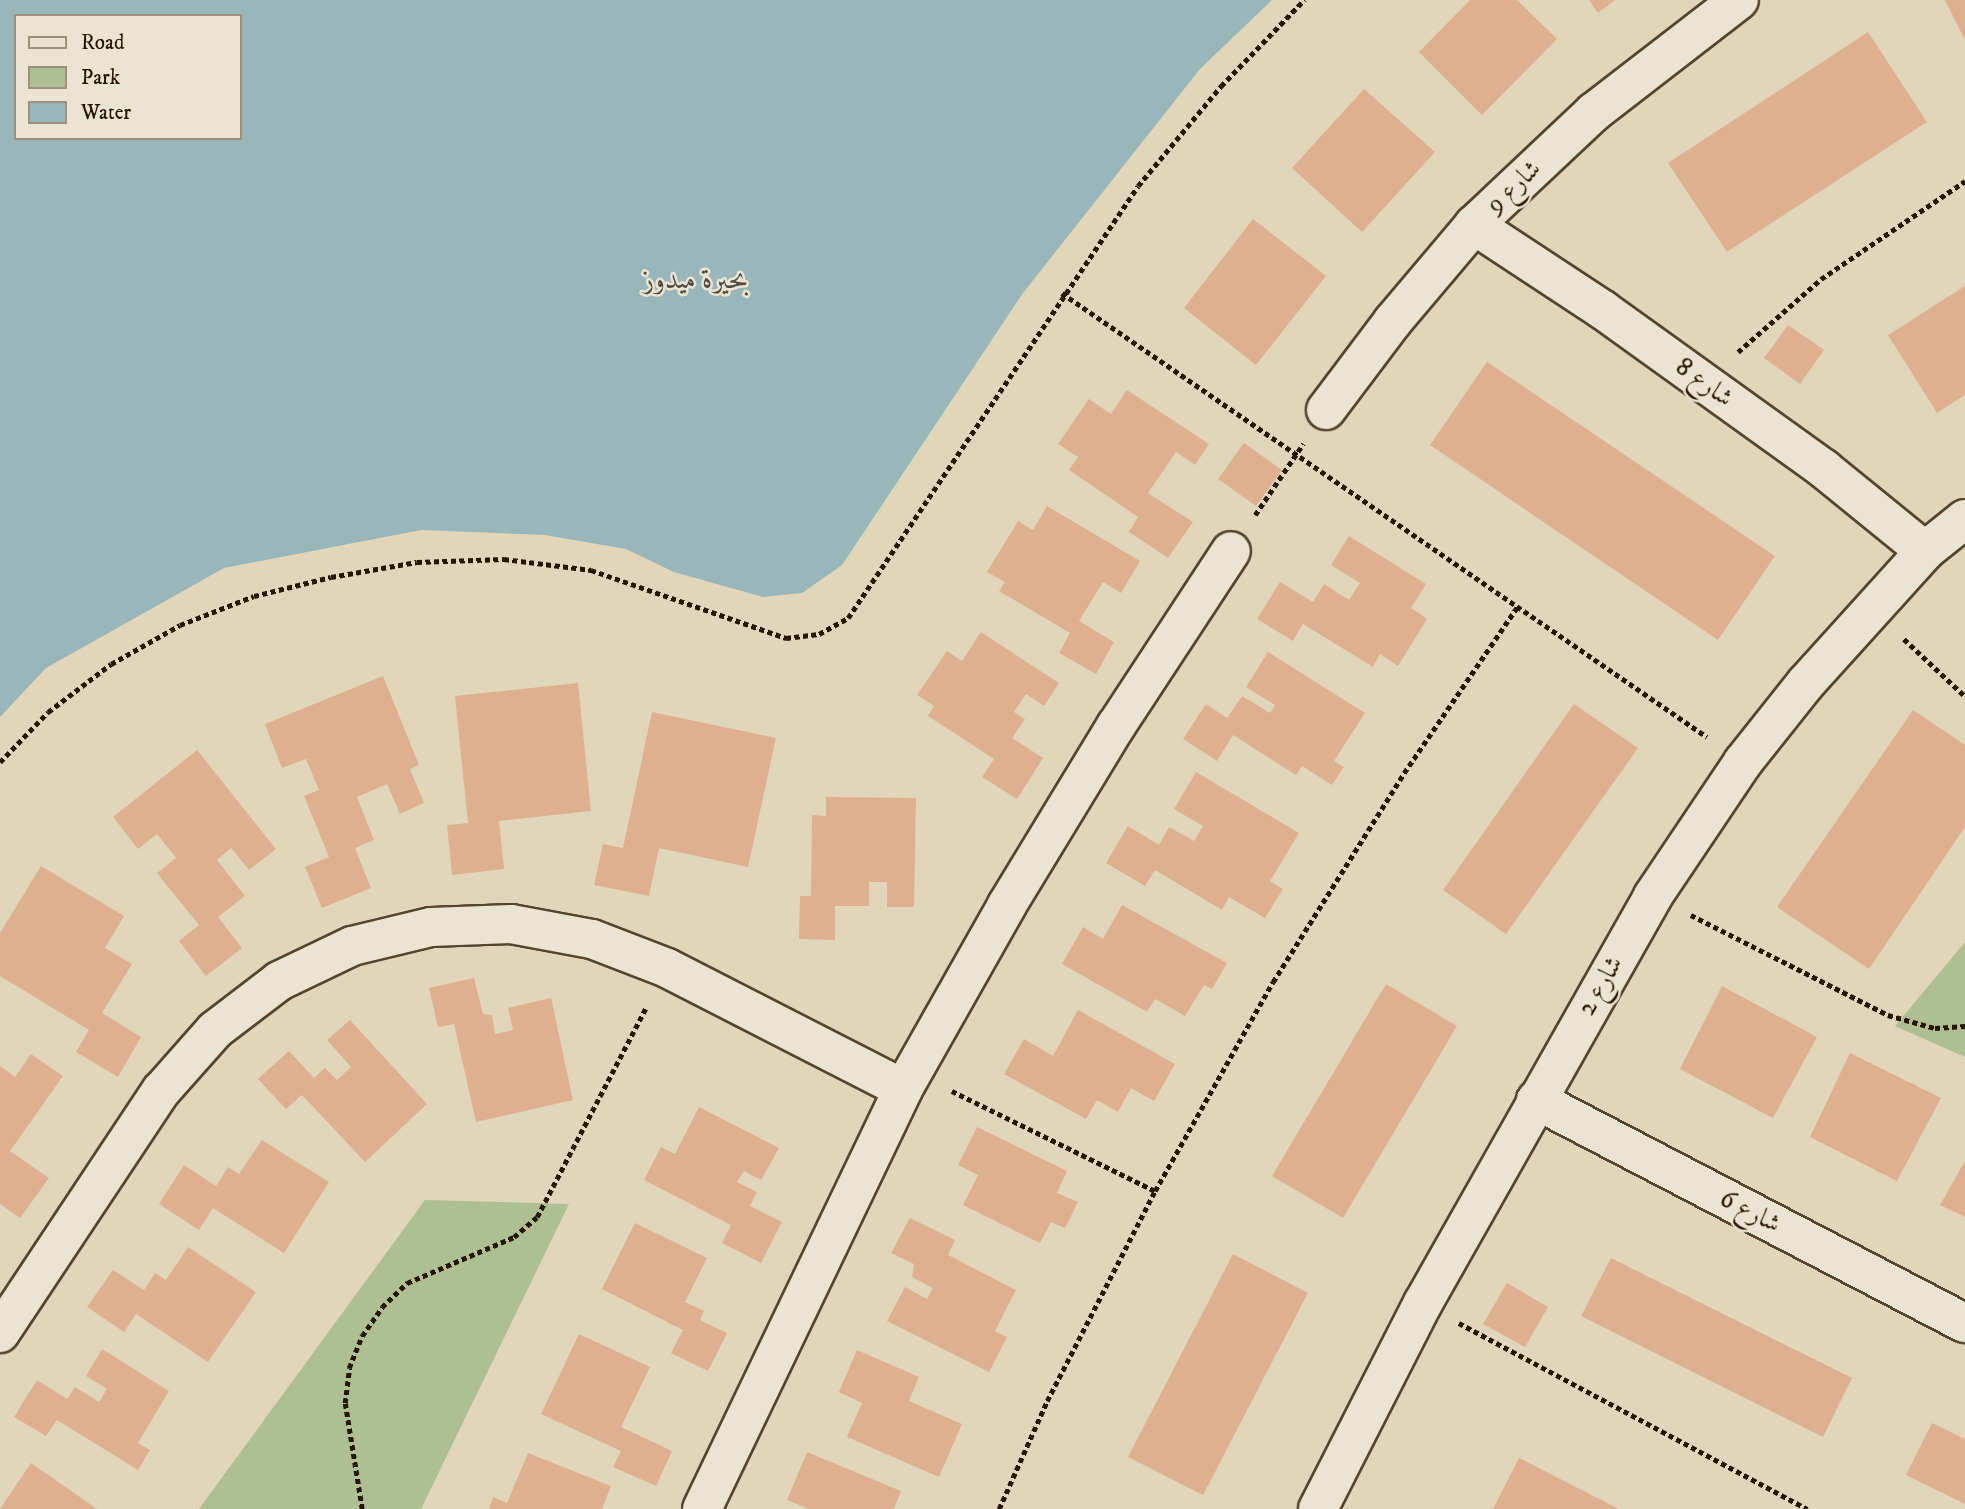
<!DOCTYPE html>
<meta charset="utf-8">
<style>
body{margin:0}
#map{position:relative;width:1965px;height:1509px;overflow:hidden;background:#e1d6b9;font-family:"IM FELL DW Pica",Amiri,serif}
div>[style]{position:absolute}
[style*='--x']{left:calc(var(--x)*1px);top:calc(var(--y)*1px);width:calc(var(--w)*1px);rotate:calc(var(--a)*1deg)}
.green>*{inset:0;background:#aebf93}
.water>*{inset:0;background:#99b6ba}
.building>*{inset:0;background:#dfb08f}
.path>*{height:4.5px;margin-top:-2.25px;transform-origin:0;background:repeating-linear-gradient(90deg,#261500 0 5px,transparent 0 8.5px)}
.roads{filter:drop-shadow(2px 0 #55452e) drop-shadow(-2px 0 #55452e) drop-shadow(0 2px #55452e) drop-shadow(0 -2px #55452e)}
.minor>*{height:38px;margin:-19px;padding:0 19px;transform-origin:19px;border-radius:19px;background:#ece4d2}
span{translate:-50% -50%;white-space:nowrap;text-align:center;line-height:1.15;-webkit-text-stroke:5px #ece4d2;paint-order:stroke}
.street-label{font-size:26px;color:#261500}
.water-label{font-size:28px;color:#4e4d41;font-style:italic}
.legend{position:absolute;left:14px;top:14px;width:228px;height:126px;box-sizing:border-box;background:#ece4d2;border:2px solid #9d917e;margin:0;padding:9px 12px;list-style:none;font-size:21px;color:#261500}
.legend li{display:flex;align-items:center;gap:14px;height:35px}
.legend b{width:35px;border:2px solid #9d917e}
</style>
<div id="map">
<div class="green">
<i style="clip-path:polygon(1965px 942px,1965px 1057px,1895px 1026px)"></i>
<i style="clip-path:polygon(425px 1200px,569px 1204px,421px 1509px,199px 1509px)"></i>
</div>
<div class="water">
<i style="clip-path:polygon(evenodd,0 0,1272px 0,1200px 69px,1023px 293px,842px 565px,802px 593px,763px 597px,674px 572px,626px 549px,545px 535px,421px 530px,224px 568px,46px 668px,0 717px,0 0,16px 16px,240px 16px,240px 138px,16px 138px,16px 16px)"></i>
</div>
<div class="building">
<i style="clip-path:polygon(1470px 0,1517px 0,1557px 39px,1482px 115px,1419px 52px)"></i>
<i style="clip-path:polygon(1589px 0,1615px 0,1598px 13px)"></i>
<i style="clip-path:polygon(1945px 0,1965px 0,1965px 40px)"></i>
<i style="clip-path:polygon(1868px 32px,1927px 122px,1727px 252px,1668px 163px)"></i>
<i style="clip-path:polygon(1364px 89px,1435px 152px,1362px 232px,1292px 168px)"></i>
<i style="clip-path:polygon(1253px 219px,1326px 276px,1256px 365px,1184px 308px)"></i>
<i style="clip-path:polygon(1965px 286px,1965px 395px,1937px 413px,1888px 335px)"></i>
<i style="clip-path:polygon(1788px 325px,1824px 350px,1800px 384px,1764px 358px)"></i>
<i style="clip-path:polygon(1487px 362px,1775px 556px,1718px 640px,1430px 445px)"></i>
<i style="clip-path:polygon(1127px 390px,1209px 444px,1195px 465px,1176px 452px,1148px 493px,1193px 522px,1168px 558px,1129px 532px,1138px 517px,1069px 470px,1078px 457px,1058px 444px,1089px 399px,1111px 414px)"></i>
<i style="clip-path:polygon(1244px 443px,1282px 470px,1256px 506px,1218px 479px)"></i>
<i style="clip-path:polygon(1047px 506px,1140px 561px,1121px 593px,1103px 582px,1079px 621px,1114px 642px,1096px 674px,1059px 653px,1070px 633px,999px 591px,1005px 582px,987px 572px,1018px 521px,1033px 530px)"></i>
<i style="clip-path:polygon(1349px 536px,1426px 584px,1411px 608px,1427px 619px,1398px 666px,1380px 654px,1373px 667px,1303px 624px,1293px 641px,1257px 619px,1280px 582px,1313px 602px,1324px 584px,1349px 600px,1360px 583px,1331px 565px)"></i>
<i style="clip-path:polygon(981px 632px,1059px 683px,1044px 706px,1026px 694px,1014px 712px,1025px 719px,1012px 738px,1043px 758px,1017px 799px,982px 777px,994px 759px,928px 716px,934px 706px,917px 695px,947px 651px,962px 661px)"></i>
<i style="clip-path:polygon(1268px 652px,1365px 713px,1334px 761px,1344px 767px,1332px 785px,1302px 766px,1296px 775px,1233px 735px,1217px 761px,1183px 739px,1206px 704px,1227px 718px,1242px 696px,1270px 713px,1275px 705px,1246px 687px)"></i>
<i style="clip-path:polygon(383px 676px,419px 765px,410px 769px,424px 803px,400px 814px,387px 784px,357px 797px,374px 840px,355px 848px,371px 888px,322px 908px,305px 867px,329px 857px,304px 796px,319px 790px,306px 759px,282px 768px,265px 724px)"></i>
<i style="clip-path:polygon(578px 683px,591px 811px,499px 821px,504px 869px,452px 875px,447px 825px,468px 823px,455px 696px)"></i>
<i style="clip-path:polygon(1574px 704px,1638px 748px,1506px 934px,1443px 890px)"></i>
<i style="clip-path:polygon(1913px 710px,1965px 745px,1965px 827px,1869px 969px,1777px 907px)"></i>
<i style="clip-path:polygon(652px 712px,776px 738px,748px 867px,659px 848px,649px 896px,594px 885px,603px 844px,623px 848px)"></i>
<i style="clip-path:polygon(197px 750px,276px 849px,249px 870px,231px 848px,217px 860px,245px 896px,218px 917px,242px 948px,206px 976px,179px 941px,199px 925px,157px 873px,176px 858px,157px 834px,138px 849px,113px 817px)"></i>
<i style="clip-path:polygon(1196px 772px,1299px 833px,1270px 881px,1283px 889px,1265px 918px,1229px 897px,1222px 910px,1155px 870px,1145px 886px,1106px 863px,1128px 826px,1159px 845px,1169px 827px,1194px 841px,1203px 826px,1174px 809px)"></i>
<i style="clip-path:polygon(826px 797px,916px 798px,914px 907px,887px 907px,887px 882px,869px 882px,869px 906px,835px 906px,835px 940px,799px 939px,800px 896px,811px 896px,812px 815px,826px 816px)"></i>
<i style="clip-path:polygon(41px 866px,124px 916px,105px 948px,132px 964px,102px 1013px,141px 1037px,118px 1077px,76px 1052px,89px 1030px,0 976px,0 933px)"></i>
<i style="clip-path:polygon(1122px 905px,1227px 963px,1212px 989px,1204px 985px,1185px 1016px,1155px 999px,1147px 1012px,1062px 964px,1083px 927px,1103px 939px)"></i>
<i style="clip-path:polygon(474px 978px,483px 1014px,492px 1015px,495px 1034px,513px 1030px,508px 1008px,551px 998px,573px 1100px,476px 1122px,454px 1024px,438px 1027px,429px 988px)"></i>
<i style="clip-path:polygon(1386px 984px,1457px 1026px,1343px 1218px,1272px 1176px)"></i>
<i style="clip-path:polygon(1722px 986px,1817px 1037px,1773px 1118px,1680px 1069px)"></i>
<i style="clip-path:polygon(1078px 1010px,1175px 1064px,1154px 1101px,1131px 1088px,1118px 1112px,1097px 1100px,1086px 1119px,1004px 1074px,1024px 1039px,1053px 1056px)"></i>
<i style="clip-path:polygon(350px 1020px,427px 1104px,365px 1162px,302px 1095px,286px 1109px,258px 1079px,289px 1051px,314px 1078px,325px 1068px,337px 1080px,351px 1067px,327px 1040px)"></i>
<i style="clip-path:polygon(1850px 1053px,1941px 1098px,1897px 1181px,1810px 1137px)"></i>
<i style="clip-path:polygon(31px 1054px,63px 1076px,10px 1151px,49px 1178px,20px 1218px,0 1204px,0 1066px,15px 1077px)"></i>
<i style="clip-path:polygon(699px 1107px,779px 1148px,761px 1180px,744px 1171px,737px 1182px,757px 1192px,750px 1206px,782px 1222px,761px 1263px,722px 1243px,731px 1225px,644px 1180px,661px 1147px,675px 1154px)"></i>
<i style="clip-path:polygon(977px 1127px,1067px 1171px,1057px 1193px,1078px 1202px,1065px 1228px,1051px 1222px,1040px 1243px,963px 1205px,978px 1175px,958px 1165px)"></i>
<i style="clip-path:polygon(262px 1140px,329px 1182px,284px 1253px,213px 1208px,199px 1230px,159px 1204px,184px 1165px,216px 1186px,228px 1167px,239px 1174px)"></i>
<i style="clip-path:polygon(1965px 1161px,1965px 1217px,1940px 1205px)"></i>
<i style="clip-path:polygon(910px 1218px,955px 1240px,948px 1255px,1016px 1290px,995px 1331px,1007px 1337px,989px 1372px,887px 1321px,905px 1287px,927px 1299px,933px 1288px,912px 1277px,914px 1264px,891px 1253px)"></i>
<i style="clip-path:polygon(635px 1223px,707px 1258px,685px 1302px,704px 1311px,700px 1320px,727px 1333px,708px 1371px,671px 1353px,683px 1330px,602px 1289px)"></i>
<i style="clip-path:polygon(188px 1247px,256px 1292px,208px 1362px,136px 1314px,124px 1332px,87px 1307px,113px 1270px,144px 1290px,155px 1273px,166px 1280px)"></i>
<i style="clip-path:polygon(1233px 1254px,1308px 1293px,1203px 1495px,1128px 1457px)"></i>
<i style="clip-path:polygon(1611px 1258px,1852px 1378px,1823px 1437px,1581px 1316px)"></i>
<i style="clip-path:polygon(1507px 1283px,1548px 1307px,1525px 1347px,1483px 1324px)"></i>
<i style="clip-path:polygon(579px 1334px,650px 1367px,621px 1427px,672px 1451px,656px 1486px,613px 1467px,621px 1451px,541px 1414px)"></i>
<i style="clip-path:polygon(102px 1349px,169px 1391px,138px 1443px,150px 1450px,138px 1470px,57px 1420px,46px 1436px,14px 1417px,37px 1380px,67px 1399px,75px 1387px,99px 1402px,107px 1389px,86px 1376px)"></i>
<i style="clip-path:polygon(857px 1350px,919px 1377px,909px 1401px,962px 1424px,939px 1477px,847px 1437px,862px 1403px,839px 1392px)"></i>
<i style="clip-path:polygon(1932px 1423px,1965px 1439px,1965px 1504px,1906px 1475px)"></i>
<i style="clip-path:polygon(807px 1452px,901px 1491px,894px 1509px,809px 1509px,787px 1500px)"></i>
<i style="clip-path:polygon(528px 1453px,611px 1486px,602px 1509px,489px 1509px,493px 1497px,507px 1503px)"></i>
<i style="clip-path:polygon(1519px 1458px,1619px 1509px,1493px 1509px)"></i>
<i style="clip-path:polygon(31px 1463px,97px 1509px,0 1509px)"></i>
</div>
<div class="path">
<i style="--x:1062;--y:293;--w:783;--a:34.54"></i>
<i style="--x:1738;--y:352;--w:111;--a:-41.3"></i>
<i style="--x:1821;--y:279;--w:174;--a:-34.2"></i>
<i style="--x:1255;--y:515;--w:86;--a:-55.9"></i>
<i style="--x:1904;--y:639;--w:83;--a:43.1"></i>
<i style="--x:0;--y:762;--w:69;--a:-46.2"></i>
<i style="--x:48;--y:712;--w:79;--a:-37.3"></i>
<i style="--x:111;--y:664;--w:79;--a:-29.5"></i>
<i style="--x:180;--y:625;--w:79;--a:-21.4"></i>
<i style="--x:254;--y:596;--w:79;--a:-13.9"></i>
<i style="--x:331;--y:577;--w:87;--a:-9.9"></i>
<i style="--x:417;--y:562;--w:87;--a:-2"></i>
<i style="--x:504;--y:559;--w:88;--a:7.2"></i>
<i style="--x:591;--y:570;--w:207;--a:19.2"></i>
<i style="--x:786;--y:638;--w:33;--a:-7"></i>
<i style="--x:819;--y:634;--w:33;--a:-29"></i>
<i style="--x:848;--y:618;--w:520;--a:-56.13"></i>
<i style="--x:1138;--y:186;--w:130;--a:-50.3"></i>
<i style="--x:1221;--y:86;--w:120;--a:-46"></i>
<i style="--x:1691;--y:915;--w:221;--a:26.9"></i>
<i style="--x:1888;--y:1015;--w:49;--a:15.5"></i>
<i style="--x:1935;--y:1028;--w:30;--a:-4"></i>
<i style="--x:952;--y:1091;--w:226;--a:26.2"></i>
<i style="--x:1459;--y:1323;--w:395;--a:28.1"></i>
<i style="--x:362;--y:1509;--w:107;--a:-99.1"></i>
<i style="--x:345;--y:1403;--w:35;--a:-83"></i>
<i style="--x:349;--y:1368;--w:35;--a:-68"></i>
<i style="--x:362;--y:1336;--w:35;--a:-55"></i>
<i style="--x:382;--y:1307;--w:35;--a:-44"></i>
<i style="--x:407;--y:1283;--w:116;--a:-23.3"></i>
<i style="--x:514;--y:1237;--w:30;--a:-41"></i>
<i style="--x:537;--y:1217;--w:238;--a:-62.5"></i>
<i style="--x:999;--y:1509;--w:118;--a:-66"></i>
<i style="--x:1047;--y:1401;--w:236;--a:-62.8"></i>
<i style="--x:1155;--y:1191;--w:240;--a:-60.6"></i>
<i style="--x:1273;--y:982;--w:247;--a:-57.9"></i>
<i style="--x:1404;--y:773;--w:202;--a:-55.7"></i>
</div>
<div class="roads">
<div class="minor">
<i style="--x:1474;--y:225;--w:154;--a:33.4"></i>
<i style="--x:1603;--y:310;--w:272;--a:35.7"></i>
<i style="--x:1824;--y:469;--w:130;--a:39.1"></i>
<i style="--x:1326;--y:410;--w:111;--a:-53"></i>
<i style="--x:1393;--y:321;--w:126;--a:-49.8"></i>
<i style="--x:1474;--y:225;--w:165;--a:-43.3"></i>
<i style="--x:1594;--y:112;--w:183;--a:-37.7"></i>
<i style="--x:1536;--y:1100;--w:483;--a:27.5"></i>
<i style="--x:0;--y:1333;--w:291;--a:-56.4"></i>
<i style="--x:161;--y:1091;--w:81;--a:-48.5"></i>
<i style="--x:215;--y:1030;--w:81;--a:-37.4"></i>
<i style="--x:279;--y:981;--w:81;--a:-25.6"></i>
<i style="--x:352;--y:946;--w:81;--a:-13.5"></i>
<i style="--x:431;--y:927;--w:80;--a:-2.1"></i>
<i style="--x:511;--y:924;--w:82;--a:10.5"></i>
<i style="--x:592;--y:939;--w:80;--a:21.1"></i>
<i style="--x:667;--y:968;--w:265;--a:27.1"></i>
<i style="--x:702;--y:1509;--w:466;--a:-64.4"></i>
<i style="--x:903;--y:1089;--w:211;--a:-60.5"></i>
<i style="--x:1007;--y:905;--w:210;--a:-58.7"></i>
<i style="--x:1116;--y:726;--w:209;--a:-56.7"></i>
<i style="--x:1318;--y:1509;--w:231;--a:-63"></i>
<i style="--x:1423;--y:1303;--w:467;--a:-60.5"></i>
<i style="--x:1653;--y:896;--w:161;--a:-56.1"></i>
<i style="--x:1743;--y:762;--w:100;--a:-51.5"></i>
<i style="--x:1805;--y:684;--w:179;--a:-47.9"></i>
<i style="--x:1925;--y:551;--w:51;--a:-38.7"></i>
</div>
</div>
<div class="street-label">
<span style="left:1514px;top:187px;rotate:-43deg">شارع 9</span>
<span style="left:1704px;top:383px;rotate:36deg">شارع 8</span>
<span style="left:1601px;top:986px;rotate:-60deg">شارع 2</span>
<span style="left:1750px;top:1212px;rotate:27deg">شارع 6</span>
</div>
<div class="water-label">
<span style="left:696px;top:280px">بحيرة ميدوز</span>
</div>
<ul class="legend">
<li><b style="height:9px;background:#ece4d2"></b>Road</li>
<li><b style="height:19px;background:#aebf93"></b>Park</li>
<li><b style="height:19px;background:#99b6ba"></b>Water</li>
</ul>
</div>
